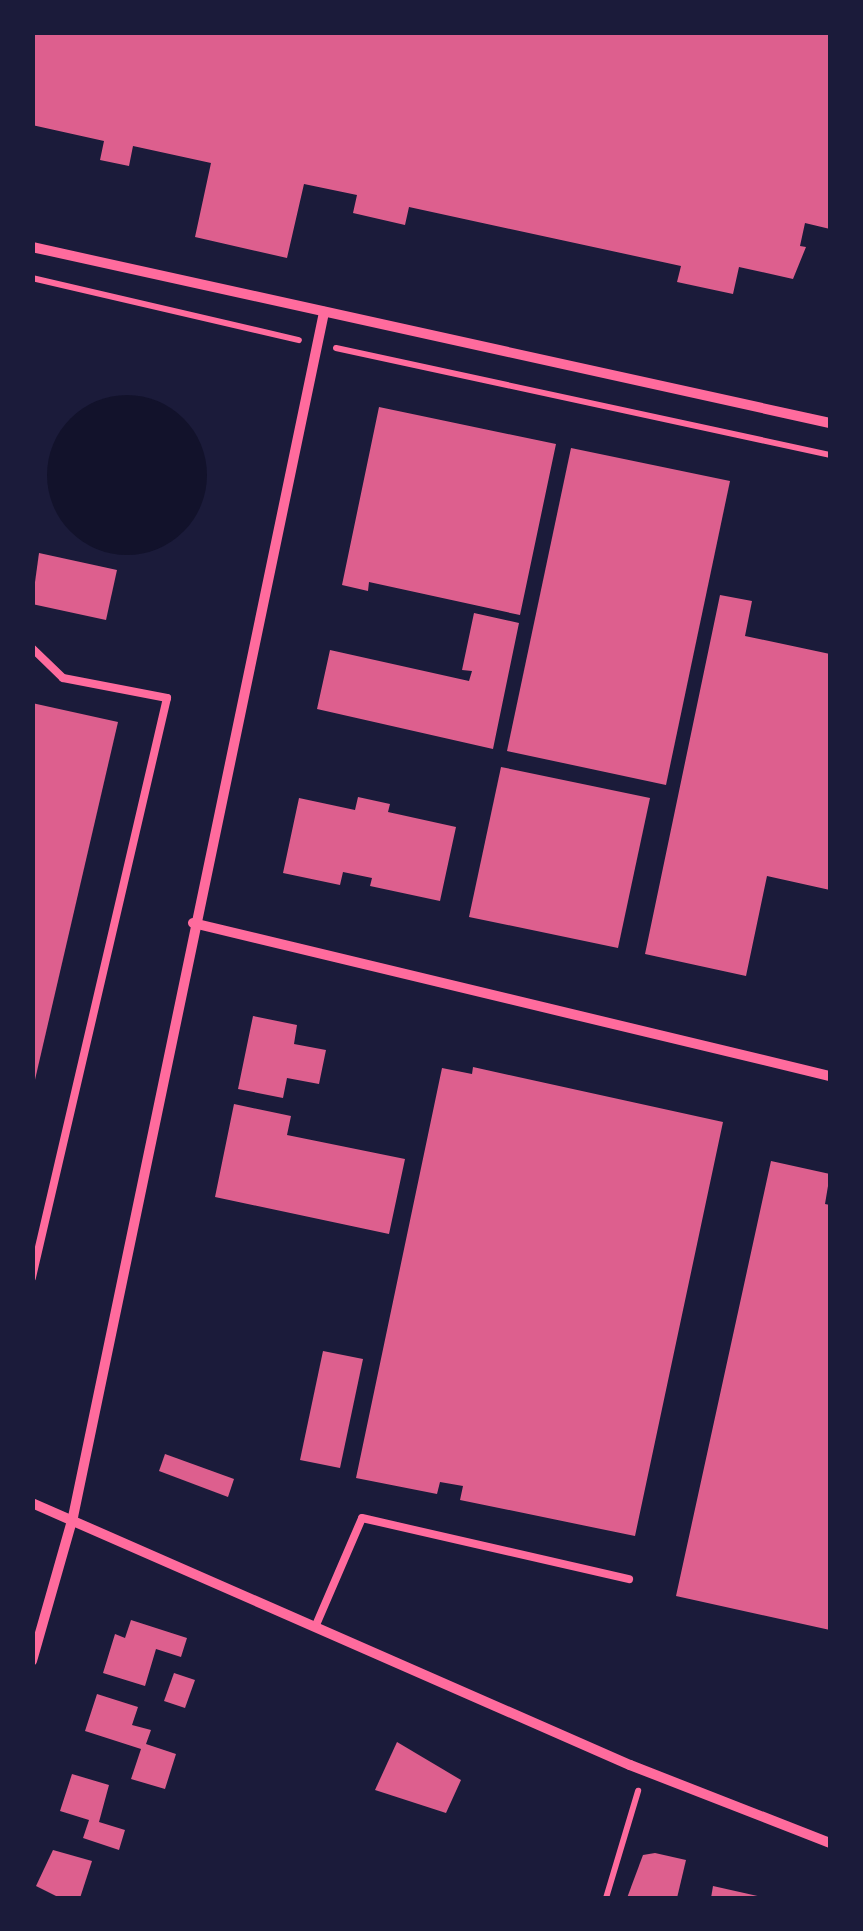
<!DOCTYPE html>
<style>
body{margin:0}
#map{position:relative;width:863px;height:1931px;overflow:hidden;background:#1b1b3a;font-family:Cabin,sans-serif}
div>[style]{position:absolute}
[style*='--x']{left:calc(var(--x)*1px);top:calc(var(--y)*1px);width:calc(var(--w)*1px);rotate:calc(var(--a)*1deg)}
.water>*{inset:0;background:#12122b}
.round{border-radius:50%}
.building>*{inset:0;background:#dd5f8e}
.path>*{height:6px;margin:-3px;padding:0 3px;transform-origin:3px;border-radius:3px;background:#ff6b9d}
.service>*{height:8px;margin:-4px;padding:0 4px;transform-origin:4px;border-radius:4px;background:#ff6b9d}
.minor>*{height:10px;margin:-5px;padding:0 5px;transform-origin:5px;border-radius:5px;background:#ff6b9d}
span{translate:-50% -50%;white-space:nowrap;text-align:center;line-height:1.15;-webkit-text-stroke:10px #1b1b3a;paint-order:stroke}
.frame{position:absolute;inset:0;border:35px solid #1b1b3a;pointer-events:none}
</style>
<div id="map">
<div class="water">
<i class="round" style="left:47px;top:395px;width:160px;height:160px"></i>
</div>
<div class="building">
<i style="clip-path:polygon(32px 32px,830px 32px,830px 229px,805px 223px,800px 246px,806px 247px,793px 279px,739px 267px,733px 294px,677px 282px,681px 266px,409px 207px,405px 225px,353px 213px,357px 195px,304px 184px,287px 258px,195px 237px,211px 163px,133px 146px,129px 166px,100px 160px,104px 141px,32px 125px)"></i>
<i style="clip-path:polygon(379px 407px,556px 444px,520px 615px,369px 582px,368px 591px,342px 585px)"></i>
<i style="clip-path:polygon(571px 448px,730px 481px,666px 785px,507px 751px)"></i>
<i style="clip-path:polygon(39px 553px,117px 570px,106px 620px,32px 604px)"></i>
<i style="clip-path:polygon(720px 595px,752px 601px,745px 636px,830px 654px,830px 890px,767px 876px,746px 976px,645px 954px)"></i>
<i style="clip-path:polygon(474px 613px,519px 623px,493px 749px,317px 709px,330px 650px,469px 681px,472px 671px,462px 670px)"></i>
<i style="clip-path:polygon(32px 703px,118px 722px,34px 1084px,32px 1084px)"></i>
<i style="clip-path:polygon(501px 767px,650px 798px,618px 948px,469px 917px)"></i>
<i style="clip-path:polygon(358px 797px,390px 804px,388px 812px,456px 827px,440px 901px,370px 886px,372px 878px,343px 872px,340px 885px,283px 873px,299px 798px,355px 810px)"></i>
<i style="clip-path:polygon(253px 1016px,297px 1025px,294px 1044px,326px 1050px,319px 1084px,287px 1078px,283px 1098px,238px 1089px)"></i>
<i style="clip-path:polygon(473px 1067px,723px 1122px,635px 1536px,460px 1500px,463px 1486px,440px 1482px,437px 1494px,356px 1478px,442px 1068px,472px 1074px)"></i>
<i style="clip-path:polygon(234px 1104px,291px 1116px,287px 1135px,405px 1159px,389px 1234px,215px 1197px)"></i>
<i style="clip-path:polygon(771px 1161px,830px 1174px,825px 1204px,830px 1205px,830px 1630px,676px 1596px)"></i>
<i style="clip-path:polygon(323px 1351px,363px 1359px,340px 1468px,300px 1460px)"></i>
<i style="clip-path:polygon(165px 1454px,234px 1479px,228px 1497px,159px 1471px)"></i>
<i style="clip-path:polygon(131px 1620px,187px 1638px,181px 1657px,156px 1649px,145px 1686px,103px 1673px,115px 1634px,125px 1638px)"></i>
<i style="clip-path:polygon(174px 1673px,195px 1680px,185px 1708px,164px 1701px)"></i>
<i style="clip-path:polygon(97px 1694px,138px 1707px,132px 1725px,151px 1730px,146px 1744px,176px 1754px,165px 1789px,131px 1779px,141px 1749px,85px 1731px)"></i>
<i style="clip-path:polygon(397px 1742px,461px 1780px,446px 1813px,375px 1790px)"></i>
<i style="clip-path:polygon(72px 1774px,109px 1785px,99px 1822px,125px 1830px,119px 1850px,83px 1838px,89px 1820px,60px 1811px)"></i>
<i style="clip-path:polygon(53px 1850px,92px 1861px,80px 1898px,60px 1898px,36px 1886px)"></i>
<i style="clip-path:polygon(655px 1853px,686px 1860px,677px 1898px,627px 1898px,643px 1855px)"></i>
<i style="clip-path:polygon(713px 1886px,762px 1897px,762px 1898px,711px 1898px)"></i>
</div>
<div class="path">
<i style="--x:32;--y:278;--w:274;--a:13.1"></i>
<i style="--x:336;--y:348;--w:505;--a:12.22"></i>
<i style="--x:606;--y:1898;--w:112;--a:-73.3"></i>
</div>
<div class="service">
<i style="--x:32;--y:648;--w:43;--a:44.1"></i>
<i style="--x:63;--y:678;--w:106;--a:10.9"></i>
<i style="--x:167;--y:698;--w:595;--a:103.12"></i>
<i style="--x:316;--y:1625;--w:116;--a:-66.7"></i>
<i style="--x:362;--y:1518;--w:274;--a:12.9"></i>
</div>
<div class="minor">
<i style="--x:32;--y:247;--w:817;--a:12.44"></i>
<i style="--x:193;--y:923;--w:655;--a:13.51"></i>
<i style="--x:32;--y:1503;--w:653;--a:23.66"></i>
<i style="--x:630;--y:1765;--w:215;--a:21.3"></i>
<i style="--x:32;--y:1661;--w:150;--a:-74.1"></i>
<i style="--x:73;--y:1517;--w:1231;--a:-78.23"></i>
</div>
<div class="frame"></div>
</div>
